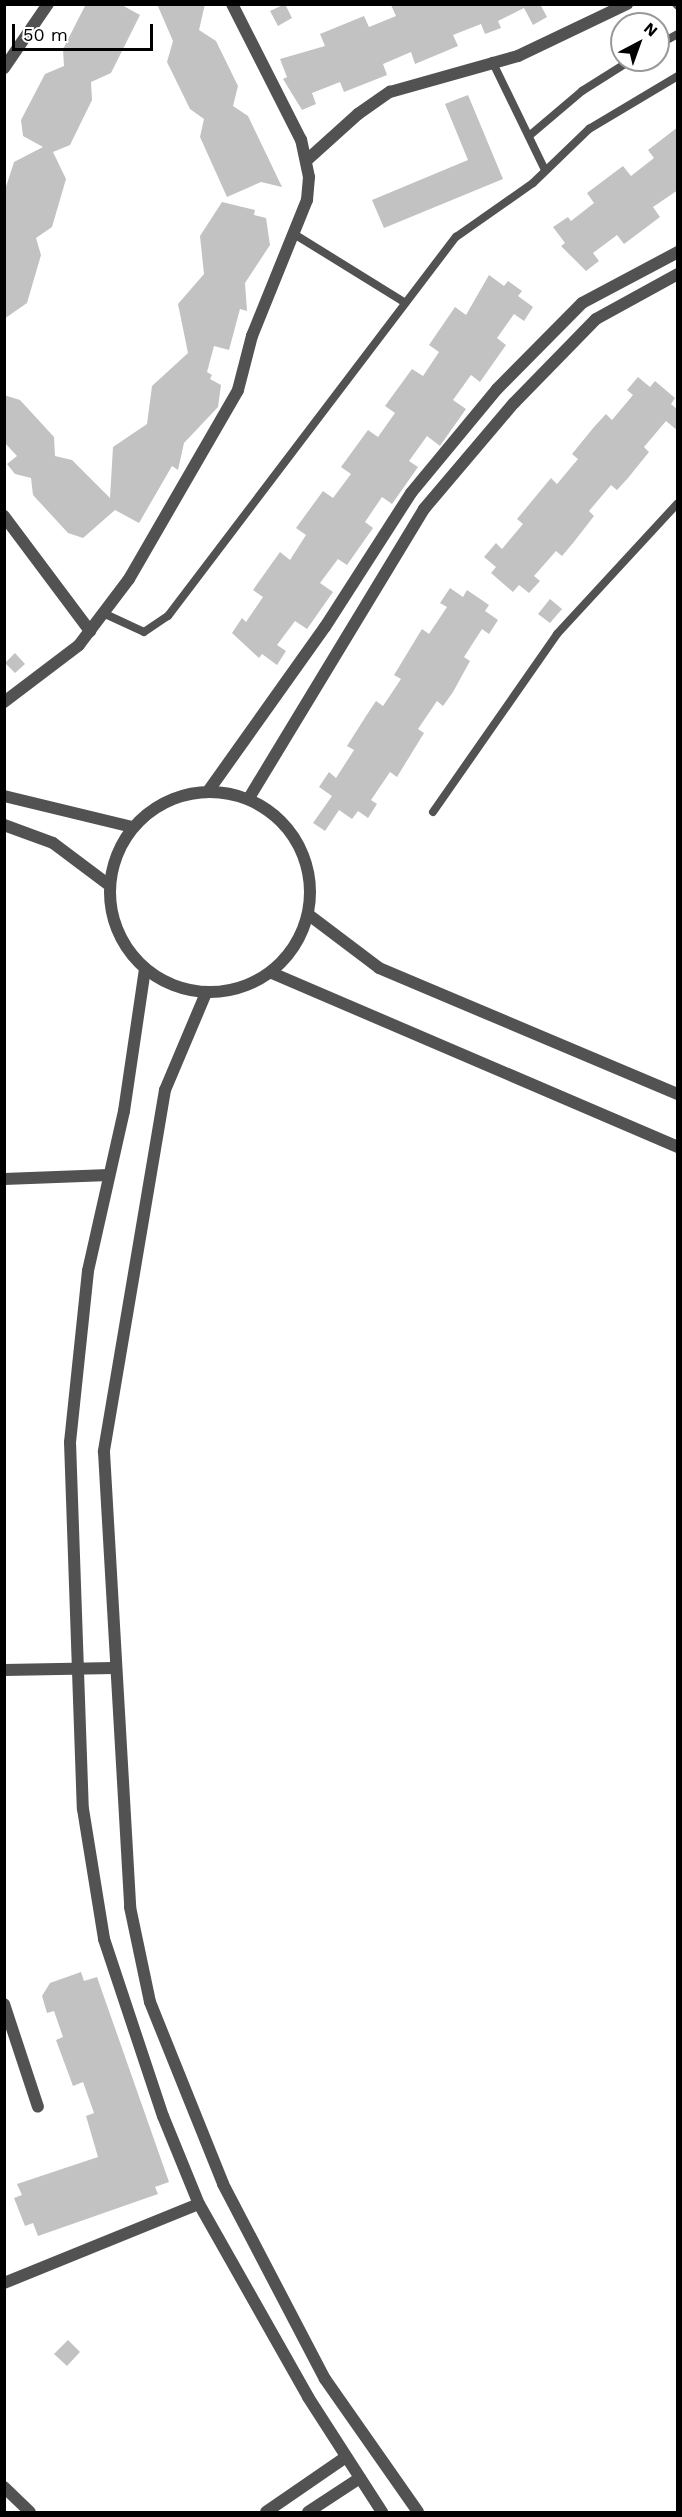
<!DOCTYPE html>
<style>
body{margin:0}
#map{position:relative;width:682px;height:2517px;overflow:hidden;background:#fff;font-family:"Work Sans",sans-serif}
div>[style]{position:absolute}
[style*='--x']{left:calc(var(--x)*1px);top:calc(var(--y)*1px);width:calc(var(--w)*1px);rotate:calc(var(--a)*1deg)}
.building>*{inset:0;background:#c2c2c2}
.lane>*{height:8px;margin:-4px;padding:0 4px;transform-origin:4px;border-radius:4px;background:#525252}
.street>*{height:12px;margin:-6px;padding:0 6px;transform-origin:6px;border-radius:6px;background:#525252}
.street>.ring{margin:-6px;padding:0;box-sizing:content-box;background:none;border:12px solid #525252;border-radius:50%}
span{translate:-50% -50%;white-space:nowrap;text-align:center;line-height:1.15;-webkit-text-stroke:5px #fff;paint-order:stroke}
.frame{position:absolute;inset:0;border:6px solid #000;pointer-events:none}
.north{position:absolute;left:610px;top:12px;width:60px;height:60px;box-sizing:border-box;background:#fff;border:2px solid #999;border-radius:50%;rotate:41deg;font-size:16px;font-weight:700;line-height:24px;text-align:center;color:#000}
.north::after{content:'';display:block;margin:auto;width:21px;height:27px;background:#000;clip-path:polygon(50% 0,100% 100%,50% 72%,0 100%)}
.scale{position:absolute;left:12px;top:24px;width:141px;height:27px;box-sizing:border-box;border:3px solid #000;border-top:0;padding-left:8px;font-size:18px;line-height:21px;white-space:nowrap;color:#000;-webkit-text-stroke:4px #fff;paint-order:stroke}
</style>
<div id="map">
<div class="building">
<i style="clip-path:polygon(86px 4px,120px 4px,140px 15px,111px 73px,91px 82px,92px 100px,70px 145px,53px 152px,66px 179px,52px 227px,36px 238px,41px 255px,27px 303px,4px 319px,4px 193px,14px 162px,43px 147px,23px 136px,21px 120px,45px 74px,64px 66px,63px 49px)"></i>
<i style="clip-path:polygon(157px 4px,205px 4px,199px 30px,216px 41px,238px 86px,233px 106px,248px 116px,282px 187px,261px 182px,227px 197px,200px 137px,204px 119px,190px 109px,167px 62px,173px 41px)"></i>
<i style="clip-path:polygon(285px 4px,292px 18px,278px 26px,270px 11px)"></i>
<i style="clip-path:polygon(540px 4px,547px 17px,533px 25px,524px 8px,498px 21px,501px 28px,485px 34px,481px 24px,453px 35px,458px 46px,415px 64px,411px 52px,383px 64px,387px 75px,344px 92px,340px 82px,312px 93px,316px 104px,302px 110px,283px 79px,287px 77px,280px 59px,325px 46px,320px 34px,364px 16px,369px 27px,396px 16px,391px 5px)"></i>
<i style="clip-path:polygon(468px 95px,503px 179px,384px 228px,372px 200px,468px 160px,445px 104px)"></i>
<i style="clip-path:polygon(678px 127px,678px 190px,653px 207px,660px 217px,624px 244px,617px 235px,593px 253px,599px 261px,586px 271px,561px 246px,565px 243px,553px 227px,568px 217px,571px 221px,594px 203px,587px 193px,623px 166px,631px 176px,654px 158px,648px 150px)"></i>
<i style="clip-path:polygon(222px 202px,255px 210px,254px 215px,266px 218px,270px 245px,245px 283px,247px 311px,240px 309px,229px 350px,214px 346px,207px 372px,212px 375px,210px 379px,221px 385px,218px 407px,184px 443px,178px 470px,172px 466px,139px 523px,115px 510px,83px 538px,68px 533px,33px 495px,31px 478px,15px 474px,7px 464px,17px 456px,4px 442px,4px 395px,20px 400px,54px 437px,55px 456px,72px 460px,110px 498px,113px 447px,147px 424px,152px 386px,188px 353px,178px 304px,204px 274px,200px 236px)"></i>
<i style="clip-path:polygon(489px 275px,504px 286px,508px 281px,522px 291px,518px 296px,533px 307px,524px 321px,514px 314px,497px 338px,506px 345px,480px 382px,471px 375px,453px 400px,466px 409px,442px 443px,440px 446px,427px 436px,409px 461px,418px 467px,392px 504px,382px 497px,365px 522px,373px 528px,347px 565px,338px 559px,320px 583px,333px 592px,307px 629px,295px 621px,277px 645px,286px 651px,277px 665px,262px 654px,259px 658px,232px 633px,242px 618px,246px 622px,263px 597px,253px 590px,280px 552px,290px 560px,306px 535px,296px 528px,323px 491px,333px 498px,351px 474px,341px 467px,368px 430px,378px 437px,395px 413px,385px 406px,412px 369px,423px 376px,439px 352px,429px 345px,455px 307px,466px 315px)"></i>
<i style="clip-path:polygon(638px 377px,650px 387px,655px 381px,675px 398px,671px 404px,678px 410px,678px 431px,666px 421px,644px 447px,649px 452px,628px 478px,617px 490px,611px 485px,589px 511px,594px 516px,573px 543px,562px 556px,556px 551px,534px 576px,540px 581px,529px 593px,519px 585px,513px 592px,491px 573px,496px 567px,484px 557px,496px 543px,502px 549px,523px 524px,517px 519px,551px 478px,557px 484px,578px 459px,572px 454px,594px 427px,606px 414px,612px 420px,633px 395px,627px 390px)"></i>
<i style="clip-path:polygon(450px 588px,463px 597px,467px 590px,489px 605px,485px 611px,498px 620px,489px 634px,482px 629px,464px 657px,470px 661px,453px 692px,443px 706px,437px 701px,418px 729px,424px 733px,397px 777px,390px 772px,371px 800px,377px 804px,368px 818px,358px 811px,352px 819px,339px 810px,325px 831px,313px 823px,332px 796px,319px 787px,329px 772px,336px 778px,354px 750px,347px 746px,366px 716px,376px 701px,383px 706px,401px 679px,394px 675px,422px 629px,429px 634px,447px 607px,440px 603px)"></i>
<i style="clip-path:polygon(550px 599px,562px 609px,550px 623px,538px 614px)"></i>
<i style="clip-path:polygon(15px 653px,25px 664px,15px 673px,5px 663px)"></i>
<i style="clip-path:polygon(81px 1972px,84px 1981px,97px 1977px,169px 2182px,155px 2187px,158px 2194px,38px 2236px,33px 2223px,25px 2226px,14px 2198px,22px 2195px,17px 2184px,98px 2157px,86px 2116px,94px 2113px,83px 2082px,73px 2086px,56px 2040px,63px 2037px,54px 2011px,47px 2013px,42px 1996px,50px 1983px)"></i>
<i style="clip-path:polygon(68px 2340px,80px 2352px,67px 2366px,54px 2354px)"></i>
</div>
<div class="lane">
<i style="--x:676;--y:4;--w:3;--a:45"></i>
<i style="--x:658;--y:45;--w:23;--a:-29"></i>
<i style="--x:492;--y:61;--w:121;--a:64.1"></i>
<i style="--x:529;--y:136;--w:70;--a:-40.3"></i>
<i style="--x:582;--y:91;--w:58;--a:-32.3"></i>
<i style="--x:294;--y:234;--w:129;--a:31.7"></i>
<i style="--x:103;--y:613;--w:45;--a:24.9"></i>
<i style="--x:144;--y:632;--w:29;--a:-34"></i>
<i style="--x:168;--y:616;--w:476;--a:-52.8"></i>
<i style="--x:456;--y:237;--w:94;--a:-35"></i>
<i style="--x:533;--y:183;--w:78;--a:-44"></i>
<i style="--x:589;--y:129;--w:104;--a:-30.8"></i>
<i style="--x:433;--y:812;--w:217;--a:-55.1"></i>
<i style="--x:557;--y:634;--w:178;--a:-47.3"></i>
</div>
<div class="street">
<i style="--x:4;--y:68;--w:78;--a:-55.5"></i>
<i style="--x:307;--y:160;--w:69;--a:-42"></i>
<i style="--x:358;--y:114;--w:39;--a:-35"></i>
<i style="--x:390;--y:92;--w:133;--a:-15.7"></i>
<i style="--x:518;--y:56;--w:121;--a:-25.5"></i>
<i style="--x:4;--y:516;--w:144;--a:53.2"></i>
<i style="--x:4;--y:702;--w:94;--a:-37.2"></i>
<i style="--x:79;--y:645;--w:83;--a:-52.9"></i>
<i style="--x:129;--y:579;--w:218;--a:-60"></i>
<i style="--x:238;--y:390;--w:56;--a:-75.5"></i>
<i style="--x:252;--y:336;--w:147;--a:-68"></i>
<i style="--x:307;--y:200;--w:23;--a:-85"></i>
<i style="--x:309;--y:177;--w:38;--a:-102"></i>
<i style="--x:301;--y:140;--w:153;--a:-116.9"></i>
<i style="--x:209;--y:790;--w:200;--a:-54.6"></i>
<i style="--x:325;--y:627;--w:159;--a:-57.3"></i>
<i style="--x:411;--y:493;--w:135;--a:-50.4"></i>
<i style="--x:497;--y:389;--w:121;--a:-45.3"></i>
<i style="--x:582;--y:303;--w:109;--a:-28"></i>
<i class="ring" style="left:110px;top:792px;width:188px;height:188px"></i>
<i style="--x:4;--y:796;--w:132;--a:13.6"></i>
<i style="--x:249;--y:798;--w:338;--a:-58.8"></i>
<i style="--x:424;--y:509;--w:139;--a:-49.7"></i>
<i style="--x:514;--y:403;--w:117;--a:-45.7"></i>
<i style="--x:596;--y:319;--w:94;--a:-28.8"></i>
<i style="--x:4;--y:825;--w:52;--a:20.2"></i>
<i style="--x:53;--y:843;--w:70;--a:36.9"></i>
<i style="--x:309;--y:915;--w:88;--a:37.1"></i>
<i style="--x:379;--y:968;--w:324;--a:22.9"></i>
<i style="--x:145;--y:969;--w:144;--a:98.4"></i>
<i style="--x:124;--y:1111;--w:164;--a:102.7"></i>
<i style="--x:88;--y:1271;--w:172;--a:96"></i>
<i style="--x:70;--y:1442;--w:367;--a:88"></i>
<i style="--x:83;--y:1809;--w:132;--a:80.8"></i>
<i style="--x:104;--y:1939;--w:187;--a:71.6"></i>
<i style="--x:163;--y:2116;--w:95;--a:67.8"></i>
<i style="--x:199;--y:2204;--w:222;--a:60.5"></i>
<i style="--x:308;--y:2397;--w:137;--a:57.2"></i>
<i style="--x:272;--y:973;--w:442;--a:23.2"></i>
<i style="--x:206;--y:993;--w:105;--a:112.9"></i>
<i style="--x:165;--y:1090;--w:367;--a:99.6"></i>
<i style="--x:104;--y:1452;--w:456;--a:86.7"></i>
<i style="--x:130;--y:1907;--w:97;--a:78.1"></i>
<i style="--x:150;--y:2002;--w:196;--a:68.1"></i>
<i style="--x:223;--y:2184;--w:220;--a:62.4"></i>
<i style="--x:325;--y:2379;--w:162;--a:55"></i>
<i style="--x:4;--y:1179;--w:105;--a:-2.2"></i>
<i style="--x:4;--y:1670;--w:110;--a:-1"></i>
<i style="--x:4;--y:2004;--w:108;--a:71.7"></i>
<i style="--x:4;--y:2283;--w:210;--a:-22.1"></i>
<i style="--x:4;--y:2487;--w:36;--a:44"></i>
<i style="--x:266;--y:2512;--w:97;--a:-34.5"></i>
<i style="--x:308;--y:2512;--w:62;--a:-33.2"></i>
</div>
<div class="frame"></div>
<div class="north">N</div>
<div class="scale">50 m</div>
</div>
